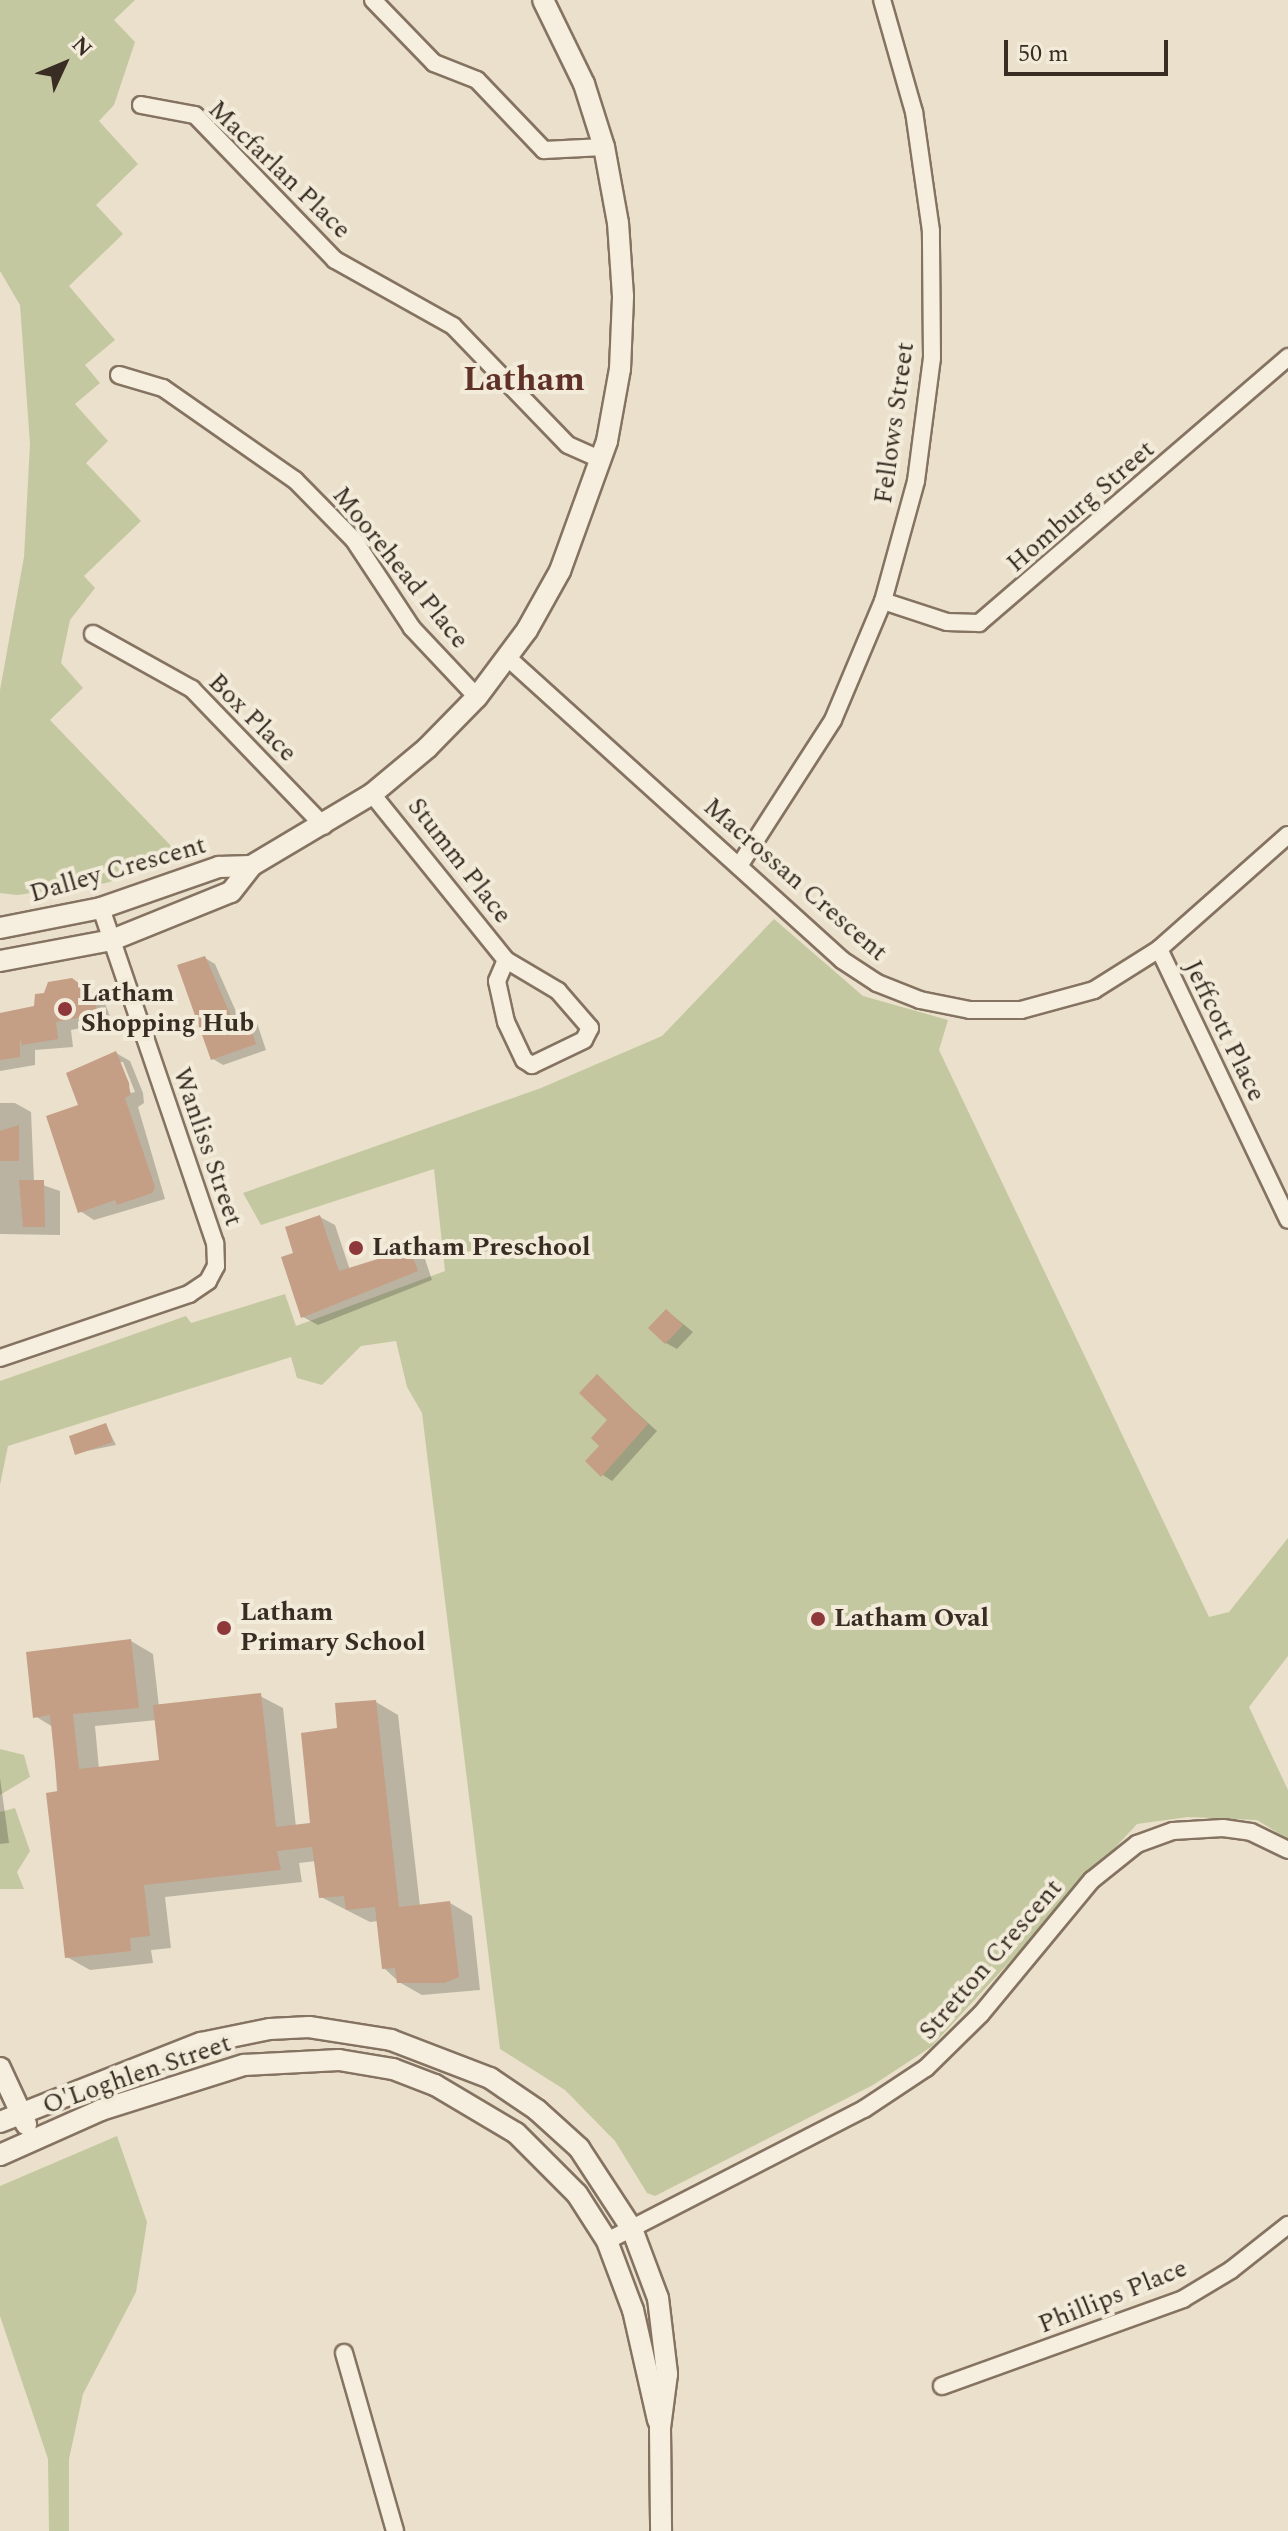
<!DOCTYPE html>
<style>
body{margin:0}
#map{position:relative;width:1288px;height:2531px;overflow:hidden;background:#eae0cb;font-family:Spectral,serif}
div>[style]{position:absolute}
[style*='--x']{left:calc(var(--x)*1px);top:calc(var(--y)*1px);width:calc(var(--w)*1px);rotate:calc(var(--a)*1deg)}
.green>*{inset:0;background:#c4c8a0}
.shadow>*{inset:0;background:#0003}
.building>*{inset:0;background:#c49e85}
.roads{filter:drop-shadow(2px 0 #857361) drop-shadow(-2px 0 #857361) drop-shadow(0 2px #857361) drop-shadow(0 -2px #857361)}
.minor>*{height:16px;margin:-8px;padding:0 8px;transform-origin:8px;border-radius:8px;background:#f6eede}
.tertiary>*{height:20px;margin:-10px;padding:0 10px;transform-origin:10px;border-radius:10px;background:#f6eede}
.dots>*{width:22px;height:22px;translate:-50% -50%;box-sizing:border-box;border:4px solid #f3ebda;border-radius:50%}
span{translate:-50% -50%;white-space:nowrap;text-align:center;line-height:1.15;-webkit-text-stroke:8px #f3ebda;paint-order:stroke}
.street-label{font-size:26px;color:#382c23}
.poi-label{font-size:26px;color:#382c23;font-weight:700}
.left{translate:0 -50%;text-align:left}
.district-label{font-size:34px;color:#603127;font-weight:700}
.north{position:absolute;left:24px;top:24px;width:80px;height:80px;-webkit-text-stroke:6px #f3ebda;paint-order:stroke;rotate:46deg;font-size:22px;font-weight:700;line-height:32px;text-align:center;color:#382c23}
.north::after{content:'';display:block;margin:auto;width:28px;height:36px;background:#382c23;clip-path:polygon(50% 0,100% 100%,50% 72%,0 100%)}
.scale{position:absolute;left:1004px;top:40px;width:164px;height:36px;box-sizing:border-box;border:4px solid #382c23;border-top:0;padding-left:10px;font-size:24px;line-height:28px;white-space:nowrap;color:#382c23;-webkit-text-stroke:6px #f3ebda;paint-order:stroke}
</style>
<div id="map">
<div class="green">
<i style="clip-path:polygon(0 0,135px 0,114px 20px,135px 42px,114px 105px,99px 121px,138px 164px,96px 205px,123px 234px,69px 286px,115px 340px,85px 365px,100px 383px,75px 404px,108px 441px,86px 463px,141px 521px,84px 576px,95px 588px,70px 620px,61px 663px,83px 688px,50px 720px,175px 850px,177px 861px,106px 883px,17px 895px,0 893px,0 690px,24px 557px,30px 444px,20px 305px,0 271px)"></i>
<i style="clip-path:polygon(774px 919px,863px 996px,948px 1020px,939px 1050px,1209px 1617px,1229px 1612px,1288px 1538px,1288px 1656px,1249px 1707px,1288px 1790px,1288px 1839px,1257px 1820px,1188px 1817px,1137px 1824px,931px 2047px,873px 2085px,655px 2196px,647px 2193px,615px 2141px,565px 2090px,500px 2049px,422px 1413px,407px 1387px,396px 1341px,361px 1346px,322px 1385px,297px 1378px,291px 1357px,8px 1446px,0 1485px,0 1381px,186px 1316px,191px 1323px,285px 1294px,296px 1326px,445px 1271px,434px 1169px,261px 1225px,243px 1193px,541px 1088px,662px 1036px)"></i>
<i style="clip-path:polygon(0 1749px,24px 1755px,30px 1777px,0 1795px)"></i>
<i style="clip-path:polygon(15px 1808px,30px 1851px,17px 1872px,24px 1889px,0 1889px,0 1812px)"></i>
<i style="clip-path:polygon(117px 2136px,147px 2222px,136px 2292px,83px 2394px,69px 2459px,69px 2531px,49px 2531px,48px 2459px,0 2316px,0 2186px)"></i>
</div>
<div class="shadow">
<i style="clip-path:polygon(205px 958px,215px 964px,238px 1016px,256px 1020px,266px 1050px,223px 1065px,213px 1059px)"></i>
<i style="clip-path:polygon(72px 980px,103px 998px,112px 1022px,71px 1030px,73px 1047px,35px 1050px,35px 1065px,0 1071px,0 1015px,36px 1008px,45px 995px)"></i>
<i style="clip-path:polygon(evenodd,116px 1053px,130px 1061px,143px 1093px,144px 1103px,138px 1107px,165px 1199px,94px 1220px,80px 1211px,116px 1053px,118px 1062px,123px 1062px,135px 1092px,131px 1093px,118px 1062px)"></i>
<i style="clip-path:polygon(0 1103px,15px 1103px,31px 1112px,34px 1182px,60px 1191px,60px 1235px,0 1234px)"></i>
<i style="clip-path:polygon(320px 1217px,335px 1225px,350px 1270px,410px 1251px,425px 1259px,432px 1280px,318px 1325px,303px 1317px)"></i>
<i style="clip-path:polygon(667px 1311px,693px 1332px,677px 1349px,666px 1343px)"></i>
<i style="clip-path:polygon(597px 1377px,657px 1431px,612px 1481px,603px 1475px,602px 1446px,610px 1420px)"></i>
<i style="clip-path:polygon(106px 1425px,116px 1445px,77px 1453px)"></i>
<i style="clip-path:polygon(evenodd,131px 1641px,153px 1654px,159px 1707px,260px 1696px,283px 1708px,296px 1827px,313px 1825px,339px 1730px,376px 1702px,398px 1715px,420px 1906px,450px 1903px,472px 1916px,480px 1990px,422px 1995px,399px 1982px,384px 1968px,379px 1921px,370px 1922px,321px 1897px,316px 1861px,299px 1863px,302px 1882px,165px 1897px,171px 1948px,151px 1950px,153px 1963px,90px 1970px,67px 1957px,53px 1727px,35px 1716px,131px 1641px,157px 1720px,162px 1762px,99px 1769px,95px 1726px,157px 1720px)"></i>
<i style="clip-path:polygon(0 1778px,9px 1843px,0 1844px)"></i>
</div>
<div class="building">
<i style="clip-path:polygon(205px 956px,231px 1016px,245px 1011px,256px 1044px,211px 1060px,177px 965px)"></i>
<i style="clip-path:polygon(72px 978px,94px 995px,97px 1014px,56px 1022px,58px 1039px,22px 1045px,20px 1038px,20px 1057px,0 1060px,0 1013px,34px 1006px,35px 994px,44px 993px,48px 982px)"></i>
<i style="clip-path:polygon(116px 1051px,129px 1083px,130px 1095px,125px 1098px,155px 1187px,152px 1193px,117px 1205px,115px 1200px,78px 1213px,46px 1116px,78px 1105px,66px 1073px)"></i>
<i style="clip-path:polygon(19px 1125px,19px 1161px,0 1161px,0 1131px)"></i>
<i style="clip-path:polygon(19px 1180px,44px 1180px,45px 1227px,23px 1227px)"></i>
<i style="clip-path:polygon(320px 1215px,339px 1271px,410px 1249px,418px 1271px,301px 1318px,281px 1257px,293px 1253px,285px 1227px)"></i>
<i style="clip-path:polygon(666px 1309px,683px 1325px,665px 1344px,648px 1328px)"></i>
<i style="clip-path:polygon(597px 1374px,648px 1424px,601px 1477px,585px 1461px,599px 1446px,591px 1438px,607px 1420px,579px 1393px)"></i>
<i style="clip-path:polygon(106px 1423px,113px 1442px,75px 1455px,69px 1436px)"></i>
<i style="clip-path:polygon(131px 1639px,139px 1708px,73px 1714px,79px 1769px,159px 1760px,153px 1705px,261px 1693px,276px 1827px,310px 1823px,301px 1733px,337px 1728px,335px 1703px,376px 1700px,399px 1907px,450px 1901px,459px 1977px,444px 1983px,397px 1983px,395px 1968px,382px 1969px,375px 1907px,346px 1910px,344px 1896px,319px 1898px,312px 1847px,277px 1851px,281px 1870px,144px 1885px,150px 1936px,130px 1938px,131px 1951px,65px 1958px,46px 1793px,58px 1791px,50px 1715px,33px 1718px,26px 1652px)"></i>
</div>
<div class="roads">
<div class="minor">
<i style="--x:373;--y:0;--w:88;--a:45.9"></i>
<i style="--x:434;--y:63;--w:46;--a:21.6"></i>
<i style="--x:477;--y:80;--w:97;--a:46.3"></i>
<i style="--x:544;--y:150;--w:60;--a:-2.9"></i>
<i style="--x:141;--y:105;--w:55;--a:10.5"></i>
<i style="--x:195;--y:115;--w:202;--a:46"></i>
<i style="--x:335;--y:260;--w:135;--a:29.2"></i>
<i style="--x:453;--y:326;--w:165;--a:46"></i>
<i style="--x:568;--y:445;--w:37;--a:24"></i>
<i style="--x:119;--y:375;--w:46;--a:16.5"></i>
<i style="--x:163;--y:388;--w:161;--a:34.9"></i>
<i style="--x:295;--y:480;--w:84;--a:45.5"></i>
<i style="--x:354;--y:540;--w:105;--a:56.6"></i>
<i style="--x:412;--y:628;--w:95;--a:46.7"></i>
<i style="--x:883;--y:601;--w:67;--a:18.2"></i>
<i style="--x:947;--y:622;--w:32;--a:2"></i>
<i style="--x:979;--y:623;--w:408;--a:-40.7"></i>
<i style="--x:93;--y:634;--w:113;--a:29.1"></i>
<i style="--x:192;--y:689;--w:190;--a:46.1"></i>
<i style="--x:508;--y:658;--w:450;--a:42.1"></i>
<i style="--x:842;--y:960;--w:42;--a:33.3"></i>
<i style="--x:877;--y:983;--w:46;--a:21.6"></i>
<i style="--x:920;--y:1000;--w:51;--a:11.3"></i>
<i style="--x:970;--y:1010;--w:51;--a:0"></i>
<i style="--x:1021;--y:1010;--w:76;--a:-15.3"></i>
<i style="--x:1094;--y:990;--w:77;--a:-32.2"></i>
<i style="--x:1159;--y:949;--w:172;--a:-41.5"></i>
<i style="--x:372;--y:794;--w:213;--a:51.1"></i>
<i style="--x:506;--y:960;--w:61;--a:30.8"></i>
<i style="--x:558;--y:991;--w:49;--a:49.1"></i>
<i style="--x:590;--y:1028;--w:13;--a:117"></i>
<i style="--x:584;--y:1040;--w:58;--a:154.3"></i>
<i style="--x:532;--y:1065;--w:9;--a:-148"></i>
<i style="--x:524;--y:1060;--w:42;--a:-115.3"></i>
<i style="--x:506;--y:1022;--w:42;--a:-102.4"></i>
<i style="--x:497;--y:981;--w:23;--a:-67"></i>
<i style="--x:739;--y:866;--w:174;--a:-57.2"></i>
<i style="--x:833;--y:720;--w:129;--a:-67.2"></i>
<i style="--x:883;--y:601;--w:124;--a:-74.6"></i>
<i style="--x:916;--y:481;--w:124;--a:-82.6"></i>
<i style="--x:932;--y:358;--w:127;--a:-90.5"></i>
<i style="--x:931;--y:231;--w:120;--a:-98.1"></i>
<i style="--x:914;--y:112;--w:116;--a:-105.9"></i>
<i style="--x:1159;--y:949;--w:300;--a:64.5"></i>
<i style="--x:0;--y:1358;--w:200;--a:-18.7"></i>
<i style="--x:189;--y:1294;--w:23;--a:-34"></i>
<i style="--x:208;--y:1281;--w:17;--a:-62"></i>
<i style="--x:216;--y:1266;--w:23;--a:-92"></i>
<i style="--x:215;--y:1243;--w:354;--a:-108.8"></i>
<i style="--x:607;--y:2241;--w:289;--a:-27.2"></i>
<i style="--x:864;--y:2109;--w:74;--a:-33.5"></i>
<i style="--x:926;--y:2068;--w:77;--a:-44.5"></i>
<i style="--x:981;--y:2014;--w:174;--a:-50.4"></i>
<i style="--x:1092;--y:1880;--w:58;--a:-38.7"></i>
<i style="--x:1137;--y:1844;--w:38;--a:-20"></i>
<i style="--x:1173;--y:1831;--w:50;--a:-3.4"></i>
<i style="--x:1223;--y:1828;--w:28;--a:8"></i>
<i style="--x:1251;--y:1832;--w:41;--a:25.9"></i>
<i style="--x:344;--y:2353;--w:185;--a:74"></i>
<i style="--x:942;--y:2386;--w:256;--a:-19.8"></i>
<i style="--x:1183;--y:2299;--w:56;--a:-31.1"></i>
<i style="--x:1231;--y:2270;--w:73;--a:-38.3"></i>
</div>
<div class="tertiary">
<i style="--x:0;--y:928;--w:103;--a:-11.2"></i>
<i style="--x:101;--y:908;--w:125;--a:-19.2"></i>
<i style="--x:219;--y:867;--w:32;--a:-2"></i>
<i style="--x:0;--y:961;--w:114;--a:-10.6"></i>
<i style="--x:112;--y:940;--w:128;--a:-22"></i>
<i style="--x:231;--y:892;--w:33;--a:-52"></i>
<i style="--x:251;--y:866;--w:141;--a:-30.8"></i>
<i style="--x:372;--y:794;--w:72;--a:-39.9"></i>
<i style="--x:427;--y:748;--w:71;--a:-45.6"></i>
<i style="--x:477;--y:697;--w:84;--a:-53.3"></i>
<i style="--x:527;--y:630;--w:68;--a:-60.8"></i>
<i style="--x:560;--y:571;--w:138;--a:-70.1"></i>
<i style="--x:607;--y:441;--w:73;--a:-79.8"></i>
<i style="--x:620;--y:369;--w:73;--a:-87.6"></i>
<i style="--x:623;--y:296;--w:73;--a:-93.9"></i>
<i style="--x:618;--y:223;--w:77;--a:-100.4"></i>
<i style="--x:604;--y:147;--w:66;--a:-107.6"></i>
<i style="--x:584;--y:84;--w:93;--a:-116"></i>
<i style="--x:0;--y:2068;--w:62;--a:65.1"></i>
<i style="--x:0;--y:2122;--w:216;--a:-21.5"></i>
<i style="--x:201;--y:2043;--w:70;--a:-11.5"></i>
<i style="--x:270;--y:2029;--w:39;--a:-3"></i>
<i style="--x:309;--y:2027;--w:83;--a:9"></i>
<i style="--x:391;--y:2040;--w:106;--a:21"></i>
<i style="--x:490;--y:2078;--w:57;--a:34.2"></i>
<i style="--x:537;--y:2110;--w:57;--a:42.1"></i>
<i style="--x:579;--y:2148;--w:97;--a:56.8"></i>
<i style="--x:632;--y:2229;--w:74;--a:69.4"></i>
<i style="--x:658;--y:2298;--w:77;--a:83.2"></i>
<i style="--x:667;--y:2374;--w:54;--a:97.4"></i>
<i style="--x:660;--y:2428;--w:103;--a:89.4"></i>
<i style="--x:0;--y:2155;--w:111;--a:-24"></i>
<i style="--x:101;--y:2110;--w:150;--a:-17.5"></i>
<i style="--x:244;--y:2065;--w:95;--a:-3"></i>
<i style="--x:339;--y:2060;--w:55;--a:9.5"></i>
<i style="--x:393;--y:2069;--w:45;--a:20.9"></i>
<i style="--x:435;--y:2085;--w:94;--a:30.7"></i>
<i style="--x:516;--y:2133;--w:86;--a:45"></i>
<i style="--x:577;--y:2194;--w:56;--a:57.4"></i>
<i style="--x:607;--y:2241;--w:74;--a:69.4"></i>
<i style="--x:633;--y:2310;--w:113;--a:77.2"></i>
</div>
</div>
<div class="dots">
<i style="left:65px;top:1009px;background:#8e383b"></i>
<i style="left:356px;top:1248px;background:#8e383b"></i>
<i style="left:818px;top:1619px;background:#8e383b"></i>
<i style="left:224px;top:1628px;background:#8e383b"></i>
</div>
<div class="street-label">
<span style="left:279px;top:170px;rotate:44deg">Macfarlan Place</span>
<span style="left:895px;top:423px;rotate:-82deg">Fellows Street</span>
<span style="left:1081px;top:507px;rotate:-41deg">Homburg Street</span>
<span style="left:400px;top:568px;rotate:51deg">Moorehead Place</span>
<span style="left:252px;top:718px;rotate:45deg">Box Place</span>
<span style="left:459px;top:861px;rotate:52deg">Stumm Place</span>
<span style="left:118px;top:870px;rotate:-16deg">Dalley Crescent</span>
<span style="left:795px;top:880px;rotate:41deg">Macrossan Crescent</span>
<span style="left:1224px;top:1031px;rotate:64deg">Jeffcott Place</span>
<span style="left:207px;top:1147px;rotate:71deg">Wanliss Street</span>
<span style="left:991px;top:1960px;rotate:-49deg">Stretton Crescent</span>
<span style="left:137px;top:2075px;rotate:-19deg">O'Loghlen Street</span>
<span style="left:1113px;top:2297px;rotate:-22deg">Phillips Place</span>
</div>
<div class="poi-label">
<span class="left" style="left:81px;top:1009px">Latham<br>Shopping Hub</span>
<span class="left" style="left:372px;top:1248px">Latham Preschool</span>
<span class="left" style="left:240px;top:1628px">Latham<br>Primary School</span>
<span class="left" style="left:834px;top:1619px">Latham Oval</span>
</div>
<div class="district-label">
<span style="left:524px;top:381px">Latham</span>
</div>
<div class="north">N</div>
<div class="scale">50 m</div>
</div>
